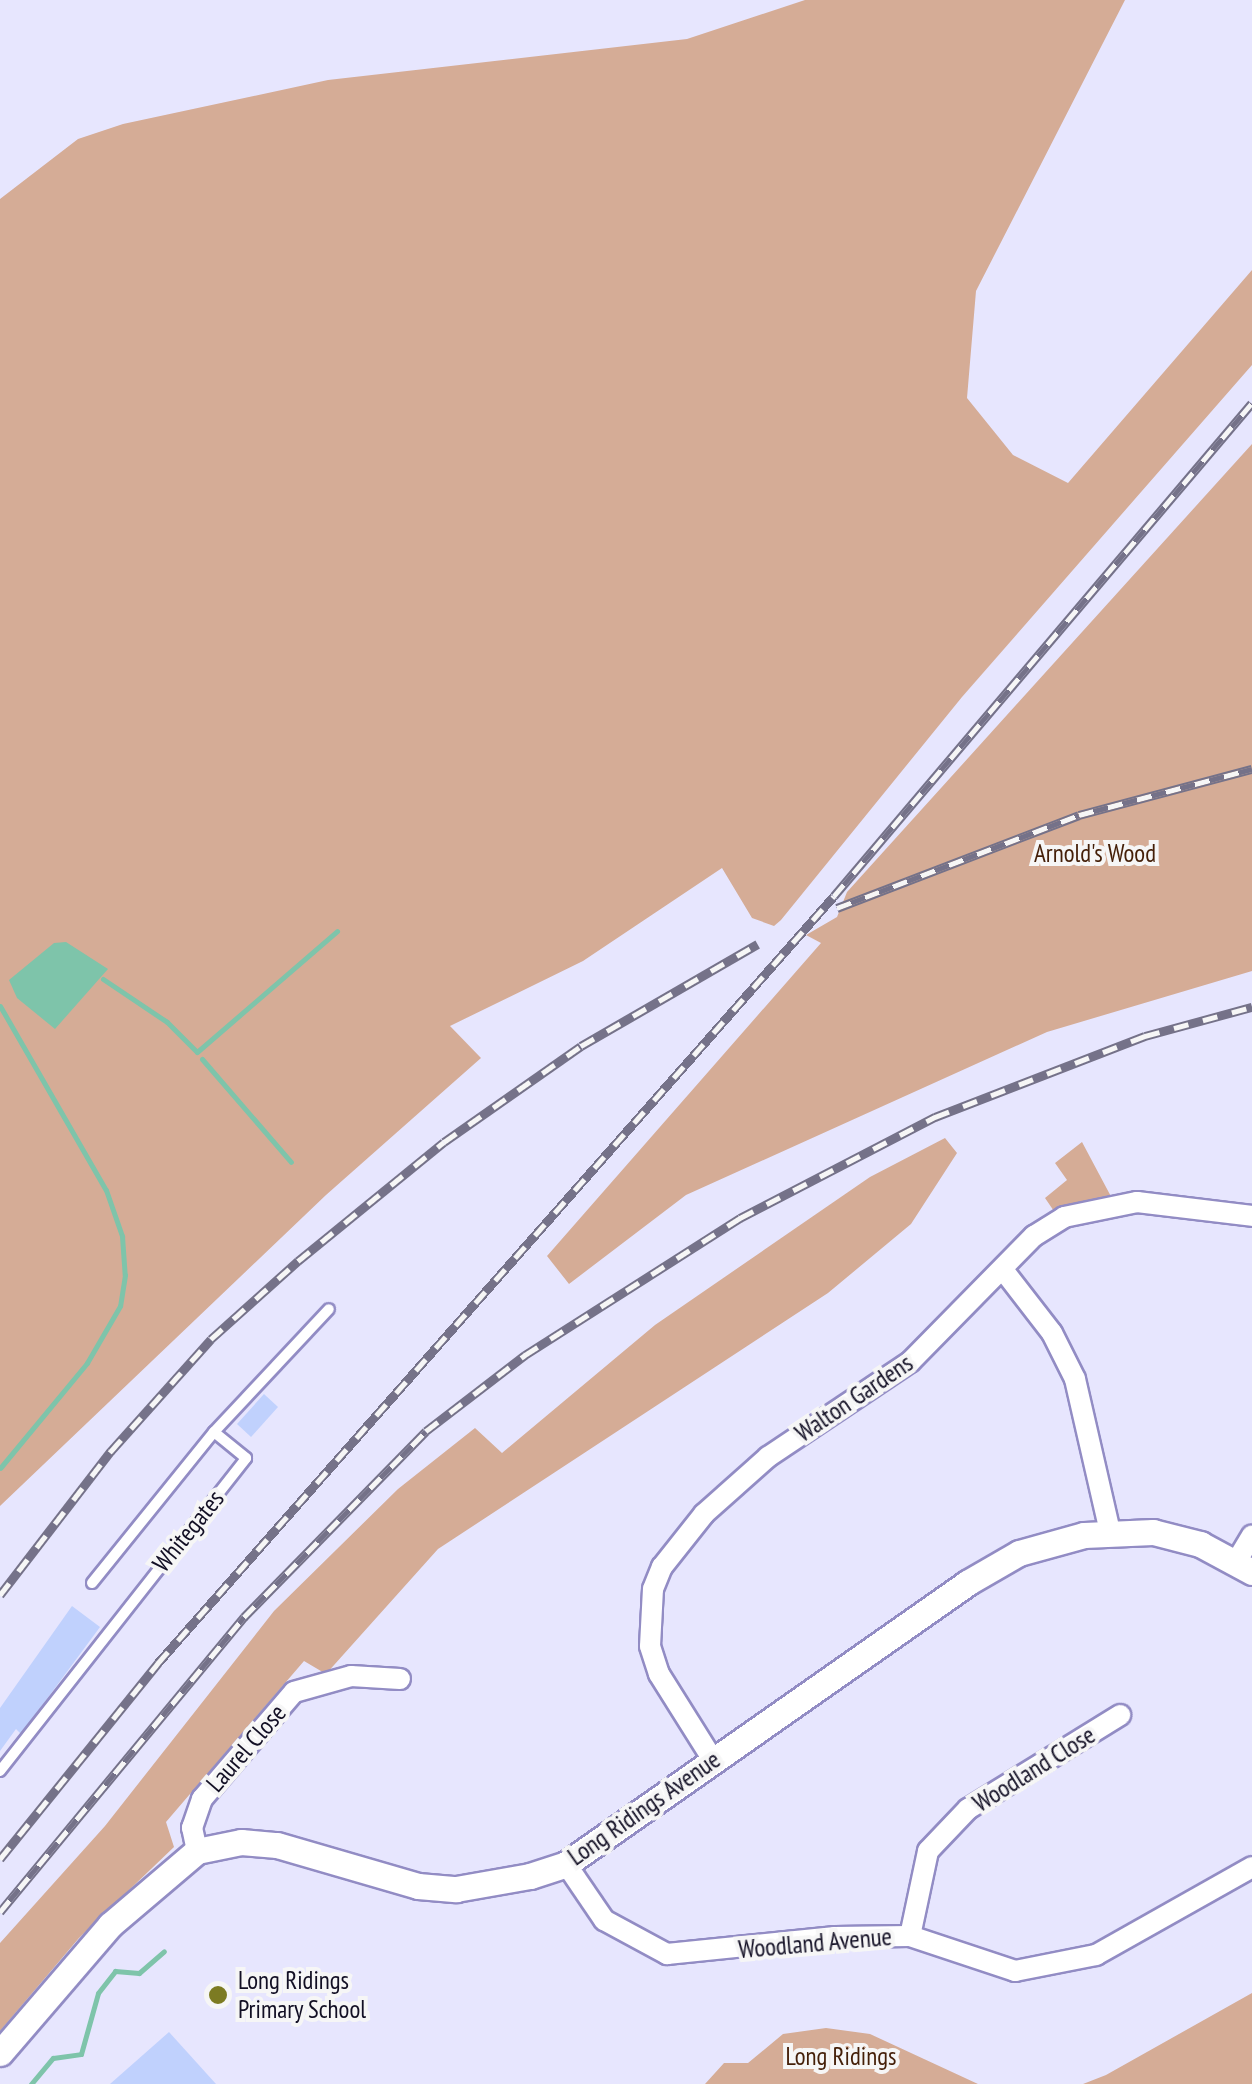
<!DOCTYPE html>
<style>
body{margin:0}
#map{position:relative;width:1252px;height:2084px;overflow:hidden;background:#e7e6fe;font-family:"PT Sans Narrow",sans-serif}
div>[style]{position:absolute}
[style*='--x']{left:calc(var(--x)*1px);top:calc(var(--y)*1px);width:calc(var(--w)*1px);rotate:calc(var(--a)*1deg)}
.green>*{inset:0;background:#d5ac96}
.water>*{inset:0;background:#7ec4aa}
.stream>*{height:5px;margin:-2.5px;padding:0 2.5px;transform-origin:2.5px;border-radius:2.5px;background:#7ec4aa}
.building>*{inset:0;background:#c0d1fd}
.roads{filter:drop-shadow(2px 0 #928cc4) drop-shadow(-2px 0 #928cc4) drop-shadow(0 2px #928cc4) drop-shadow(0 -2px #928cc4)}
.service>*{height:10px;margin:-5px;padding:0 5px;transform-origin:5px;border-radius:5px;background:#fff}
.minor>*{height:20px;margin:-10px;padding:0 10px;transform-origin:10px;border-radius:10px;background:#fff}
.tertiary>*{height:25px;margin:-12.5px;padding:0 12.5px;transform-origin:12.5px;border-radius:12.5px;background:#fff}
.rail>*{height:9px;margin-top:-4.5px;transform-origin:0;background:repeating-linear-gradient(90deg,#f6f6f6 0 15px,#757289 0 30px);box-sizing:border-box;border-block:2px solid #757289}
.dots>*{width:28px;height:28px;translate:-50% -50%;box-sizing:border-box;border:5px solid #f6f6f6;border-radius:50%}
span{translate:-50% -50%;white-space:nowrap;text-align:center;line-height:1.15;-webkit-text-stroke:8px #f6f6f6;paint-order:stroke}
.park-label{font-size:25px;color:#441f08}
.street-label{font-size:25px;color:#120f24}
.poi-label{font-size:25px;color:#120f24}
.left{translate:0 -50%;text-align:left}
</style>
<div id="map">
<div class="green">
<i style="clip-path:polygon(805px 0,1125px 0,976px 291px,967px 398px,1013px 455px,1068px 483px,1252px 270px,1252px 365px,962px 697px,781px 920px,774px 926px,752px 918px,722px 868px,583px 961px,450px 1026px,481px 1058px,326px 1195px,0 1506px,0 199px,78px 139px,123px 124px,328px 80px,687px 39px)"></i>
<i style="clip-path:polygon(1252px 444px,1252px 971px,1047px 1032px,686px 1195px,569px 1284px,547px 1256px,821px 943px,806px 935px,837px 917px,847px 892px)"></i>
<i style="clip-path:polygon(945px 1138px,957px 1153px,911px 1224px,828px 1293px,438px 1549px,326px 1674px,304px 1661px,166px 1822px,174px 1847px,79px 1938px,0 2031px,0 1943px,105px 1826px,274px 1611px,398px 1489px,475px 1428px,502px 1453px,655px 1325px,870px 1177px)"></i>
<i style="clip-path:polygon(1082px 1142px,1115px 1204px,1060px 1220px,1045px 1198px,1067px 1180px,1055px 1163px)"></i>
<i style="clip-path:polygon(1252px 1993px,1252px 2084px,1083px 2084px,1106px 2075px)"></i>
<i style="clip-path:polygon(826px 2028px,870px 2034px,978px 2084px,705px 2084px,724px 2063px,748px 2063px,783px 2034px)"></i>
</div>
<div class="water">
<i style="clip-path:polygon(66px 942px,108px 969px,55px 1029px,17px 998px,9px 980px,54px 943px)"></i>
</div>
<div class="stream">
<i style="--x:103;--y:979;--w:77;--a:33.9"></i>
<i style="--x:167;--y:1022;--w:42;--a:45"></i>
<i style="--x:197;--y:1052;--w:185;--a:-40.8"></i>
<i style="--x:0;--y:1006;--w:212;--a:60.1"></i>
<i style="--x:106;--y:1190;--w:49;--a:70.8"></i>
<i style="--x:122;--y:1236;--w:39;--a:86"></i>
<i style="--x:125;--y:1275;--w:31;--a:99"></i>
<i style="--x:120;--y:1306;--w:66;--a:120.1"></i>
<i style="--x:87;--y:1363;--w:136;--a:129.6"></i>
<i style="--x:202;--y:1059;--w:136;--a:49.2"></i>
<i style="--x:31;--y:2084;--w:34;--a:-50"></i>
<i style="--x:53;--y:2058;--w:28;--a:-8"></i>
<i style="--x:81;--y:2054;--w:63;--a:-74.4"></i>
<i style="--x:98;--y:1993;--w:28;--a:-52"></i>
<i style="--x:115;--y:1971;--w:24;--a:5"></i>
<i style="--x:139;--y:1973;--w:33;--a:-41"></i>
</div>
<div class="building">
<i style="clip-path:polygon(264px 1394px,278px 1407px,251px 1437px,237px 1424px)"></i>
<i style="clip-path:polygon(72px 1606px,100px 1627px,21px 1734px,16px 1729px,0 1751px,0 1708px)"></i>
<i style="clip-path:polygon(169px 2032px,216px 2084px,110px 2084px)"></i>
</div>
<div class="roads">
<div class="service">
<i style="--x:92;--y:1583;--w:194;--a:-51.1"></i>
<i style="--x:0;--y:1771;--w:398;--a:-51.8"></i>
<i style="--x:246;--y:1458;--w:41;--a:-140.9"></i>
<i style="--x:214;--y:1432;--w:168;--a:-46.9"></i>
</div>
<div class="minor">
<i style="--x:1004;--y:1271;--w:78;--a:52.3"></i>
<i style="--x:1052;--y:1333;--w:51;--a:63.4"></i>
<i style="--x:1075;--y:1379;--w:157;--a:77.1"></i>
<i style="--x:1236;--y:1562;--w:31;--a:-59"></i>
<i style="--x:713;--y:1760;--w:102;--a:-122.1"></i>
<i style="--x:659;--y:1674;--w:29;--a:-108"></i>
<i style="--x:650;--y:1646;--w:57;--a:-87"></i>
<i style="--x:653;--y:1589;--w:24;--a:-68"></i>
<i style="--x:662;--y:1567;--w:68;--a:-51.6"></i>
<i style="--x:704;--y:1514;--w:86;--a:-41.7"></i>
<i style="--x:768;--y:1457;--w:171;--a:-33.8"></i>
<i style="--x:910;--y:1362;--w:177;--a:-45.5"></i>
<i style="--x:1034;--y:1236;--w:36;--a:-32"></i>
<i style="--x:1064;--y:1217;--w:75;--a:-11.6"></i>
<i style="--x:1137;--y:1202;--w:116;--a:6.9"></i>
<i style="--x:197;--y:1851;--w:24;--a:-102"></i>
<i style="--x:192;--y:1828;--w:31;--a:-71"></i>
<i style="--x:202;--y:1799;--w:141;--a:-49.3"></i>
<i style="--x:294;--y:1692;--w:59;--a:-15.7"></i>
<i style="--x:351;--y:1676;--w:49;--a:3.5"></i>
<i style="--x:566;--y:1864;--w:68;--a:55.8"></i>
<i style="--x:604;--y:1920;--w:72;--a:28.4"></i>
<i style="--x:667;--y:1954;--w:169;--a:-5.8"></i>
<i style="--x:835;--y:1937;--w:75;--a:-0.8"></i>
<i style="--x:910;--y:1936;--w:111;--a:18.4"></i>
<i style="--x:1015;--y:1971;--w:83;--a:-11.2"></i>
<i style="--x:1096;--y:1955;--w:179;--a:-29.4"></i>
<i style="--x:910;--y:1936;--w:87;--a:-78"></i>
<i style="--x:928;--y:1851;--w:58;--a:-46.4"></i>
<i style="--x:968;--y:1809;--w:179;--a:-31.7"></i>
</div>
<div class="tertiary">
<i style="--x:0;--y:2053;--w:169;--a:-49.3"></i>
<i style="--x:110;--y:1925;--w:114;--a:-40.4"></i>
<i style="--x:197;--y:1851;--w:45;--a:-11.6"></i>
<i style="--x:241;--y:1842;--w:36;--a:5"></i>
<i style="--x:277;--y:1845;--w:147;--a:16.2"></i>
<i style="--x:418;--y:1886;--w:38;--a:5"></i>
<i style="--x:456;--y:1889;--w:75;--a:-10"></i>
<i style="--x:530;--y:1876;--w:38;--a:-18"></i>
<i style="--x:566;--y:1864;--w:490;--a:-35"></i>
<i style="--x:967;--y:1583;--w:60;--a:-30"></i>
<i style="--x:1019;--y:1553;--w:67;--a:-15.5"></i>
<i style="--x:1084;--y:1535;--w:69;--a:-2.5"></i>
<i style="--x:1153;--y:1532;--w:49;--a:14.3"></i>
<i style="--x:1200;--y:1544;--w:59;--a:28.3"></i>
</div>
</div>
<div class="rail">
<i style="--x:837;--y:908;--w:259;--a:-21"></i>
<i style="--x:1079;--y:815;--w:179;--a:-14.9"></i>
<i style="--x:0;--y:1595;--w:182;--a:-52.4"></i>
<i style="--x:111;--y:1451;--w:150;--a:-48.2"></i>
<i style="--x:211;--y:1339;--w:117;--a:-41.9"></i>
<i style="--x:298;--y:1261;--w:188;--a:-39.2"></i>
<i style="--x:444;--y:1142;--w:167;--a:-35"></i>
<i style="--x:581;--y:1046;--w:204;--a:-30"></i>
<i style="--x:0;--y:1859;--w:252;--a:-51.1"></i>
<i style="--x:158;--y:1663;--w:1022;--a:-48.61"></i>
<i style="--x:834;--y:896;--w:646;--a:-49.71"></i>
<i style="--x:0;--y:1912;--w:383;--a:-50.4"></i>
<i style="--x:244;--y:1617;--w:260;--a:-45.6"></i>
<i style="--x:426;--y:1431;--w:125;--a:-37.5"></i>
<i style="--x:525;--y:1355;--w:255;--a:-32.5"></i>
<i style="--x:740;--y:1218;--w:220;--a:-27.4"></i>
<i style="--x:935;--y:1117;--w:225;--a:-21.1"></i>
<i style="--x:1145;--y:1036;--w:111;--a:-15.2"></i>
</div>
<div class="dots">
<i style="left:218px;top:1995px;background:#7c7b22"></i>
</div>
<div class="park-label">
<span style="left:1095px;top:853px">Arnold's Wood</span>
<span style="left:841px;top:2056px">Long Ridings</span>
</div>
<div class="street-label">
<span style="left:854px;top:1398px;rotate:-34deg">Walton Gardens</span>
<span style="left:188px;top:1531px;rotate:-51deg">Whitegates</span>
<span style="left:246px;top:1748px;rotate:-49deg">Laurel Close</span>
<span style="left:1034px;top:1769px;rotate:-32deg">Woodland Close</span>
<span style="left:644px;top:1808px;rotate:-35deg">Long Ridings Avenue</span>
<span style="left:815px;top:1943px;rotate:-5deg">Woodland Avenue</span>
</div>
<div class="poi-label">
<span class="left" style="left:238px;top:1995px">Long Ridings<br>Primary School</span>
</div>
</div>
